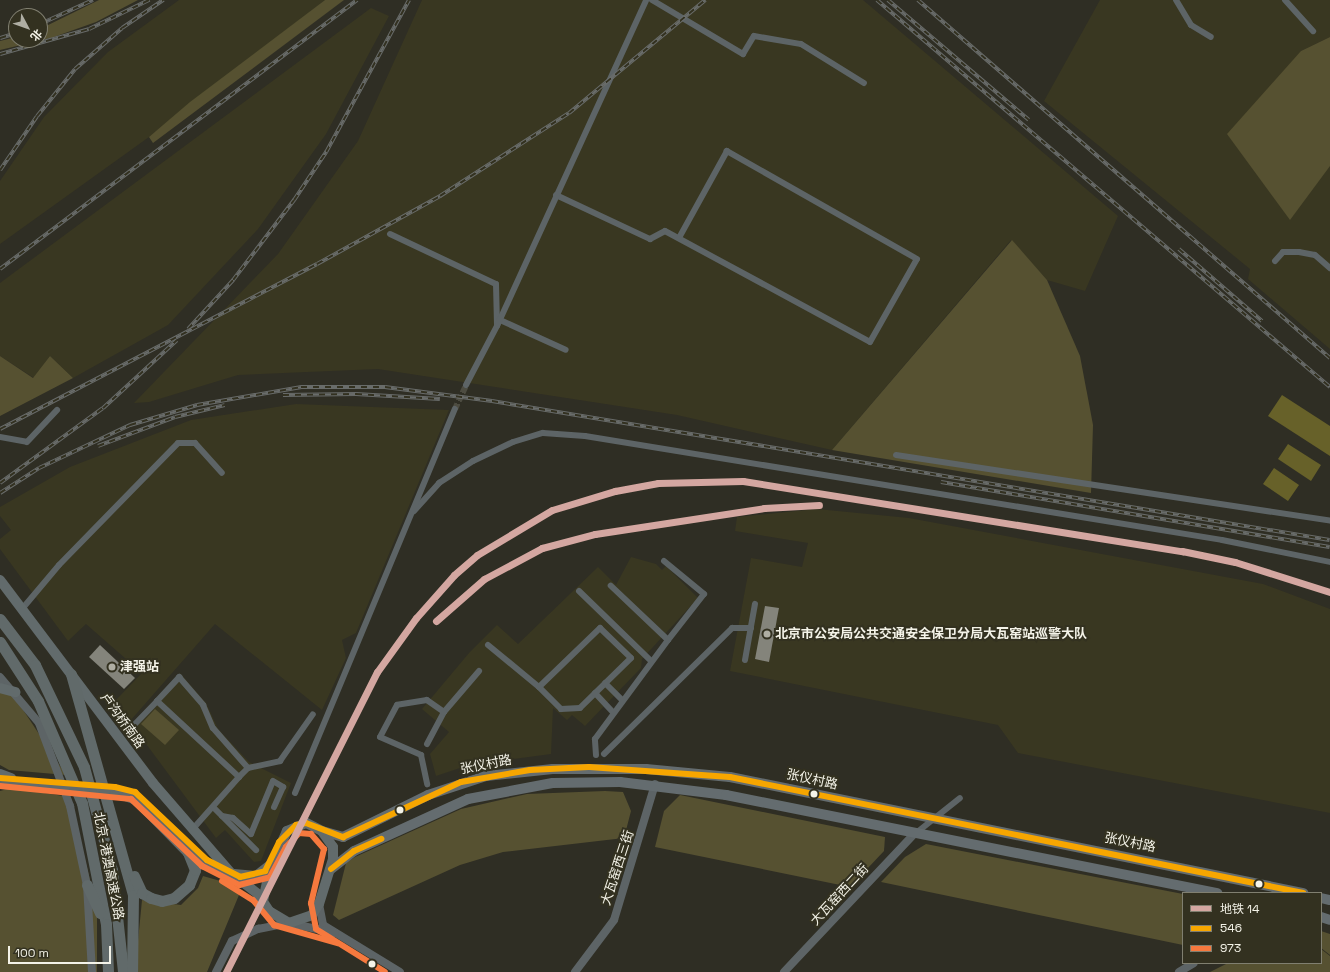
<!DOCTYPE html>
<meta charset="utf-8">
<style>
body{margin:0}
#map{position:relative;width:1330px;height:972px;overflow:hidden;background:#2f2e24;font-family:"Space Grotesk","Noto Sans SC",sans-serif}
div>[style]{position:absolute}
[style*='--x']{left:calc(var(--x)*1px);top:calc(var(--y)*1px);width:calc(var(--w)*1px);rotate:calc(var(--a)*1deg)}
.built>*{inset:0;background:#393721}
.green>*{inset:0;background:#565131}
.water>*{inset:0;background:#676129}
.building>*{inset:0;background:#84847b}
.minor-tunnel>*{height:6px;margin-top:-3px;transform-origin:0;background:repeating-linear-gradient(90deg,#4d4c41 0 6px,transparent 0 9px)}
.minor>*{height:6px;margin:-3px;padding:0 3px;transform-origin:3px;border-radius:3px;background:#5d6466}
.tertiary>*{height:8px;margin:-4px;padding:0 4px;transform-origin:4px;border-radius:4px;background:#5d6466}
.primary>*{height:10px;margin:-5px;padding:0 5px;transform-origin:5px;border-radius:5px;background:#646c6f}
.trunk>*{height:10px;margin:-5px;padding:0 5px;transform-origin:5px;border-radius:5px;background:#626b6c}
.motorway>*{height:11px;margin:-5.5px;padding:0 5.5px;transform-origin:5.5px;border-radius:5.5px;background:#616a6a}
.rail>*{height:3.5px;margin-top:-1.75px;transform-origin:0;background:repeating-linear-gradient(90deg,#333120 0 6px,#696c6a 0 12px);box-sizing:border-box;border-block:1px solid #696c6a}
.bus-1>*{height:6px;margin:-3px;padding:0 3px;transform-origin:3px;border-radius:3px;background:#f7a600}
.bus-2>*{height:6px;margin:-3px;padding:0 3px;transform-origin:3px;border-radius:3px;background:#f6793e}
.metro-1>*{height:7px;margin:-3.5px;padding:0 3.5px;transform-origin:3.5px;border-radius:3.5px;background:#d4a7a1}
.dots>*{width:11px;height:11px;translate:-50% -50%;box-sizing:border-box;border:2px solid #333120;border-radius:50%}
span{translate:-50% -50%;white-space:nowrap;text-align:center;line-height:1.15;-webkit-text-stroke:4px #333120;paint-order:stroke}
.poi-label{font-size:13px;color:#f4f3e8;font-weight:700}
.left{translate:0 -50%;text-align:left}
.street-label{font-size:13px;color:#f4f3e8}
.legend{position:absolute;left:1182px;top:892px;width:140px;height:72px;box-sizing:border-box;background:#333120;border:1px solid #807f70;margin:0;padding:5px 7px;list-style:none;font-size:12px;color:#f4f3e8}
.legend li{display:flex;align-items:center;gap:8px;height:20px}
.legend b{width:20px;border:1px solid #807f70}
.north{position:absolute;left:8px;top:8px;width:40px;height:40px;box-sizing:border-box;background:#333120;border:1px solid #807f70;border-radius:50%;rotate:131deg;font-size:11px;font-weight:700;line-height:16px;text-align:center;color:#f4f3e8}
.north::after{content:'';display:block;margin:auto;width:14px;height:18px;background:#afaea3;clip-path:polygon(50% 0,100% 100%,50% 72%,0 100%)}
.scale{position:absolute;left:8px;top:946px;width:103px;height:18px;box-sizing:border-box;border:2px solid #f4f3e8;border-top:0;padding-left:5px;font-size:12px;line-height:14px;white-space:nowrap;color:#f4f3e8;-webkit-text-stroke:3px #333120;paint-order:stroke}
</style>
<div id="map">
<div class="built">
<i style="clip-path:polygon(179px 0,325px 0,149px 137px,0 244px,0 181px,44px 117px,108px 52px)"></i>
<i style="clip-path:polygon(422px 0,863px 0,1118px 216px,1085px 291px,1047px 280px,1011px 240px,832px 450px,677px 415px,378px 369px,238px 375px,149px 402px,134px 403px,278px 254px,358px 141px)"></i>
<i style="clip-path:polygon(1100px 0,1330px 0,1330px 37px,1301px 51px,1330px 164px,1330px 349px,1248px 279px,1250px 269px,1044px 101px)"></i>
<i style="clip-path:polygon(371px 8px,389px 16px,326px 134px,258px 229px,168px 325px,73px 378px,50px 356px,34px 378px,0 356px,0 283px)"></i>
<i style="clip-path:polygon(296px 404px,449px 410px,356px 633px,342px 640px,346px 658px,322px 710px,215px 624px,130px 721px,115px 701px,142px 673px,86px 624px,68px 641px,0 549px,0 539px,11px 530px,0 516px,0 507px,70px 467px,191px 420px)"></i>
<i style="clip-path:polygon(817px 509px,909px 518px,1263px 584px,1330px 609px,1330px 813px,1018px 753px,998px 725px,730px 671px,751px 558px,802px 567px,808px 543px,735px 531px,737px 517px)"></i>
<i style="clip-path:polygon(631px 557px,656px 564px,662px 570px,666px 566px,698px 598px,642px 659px,641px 668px,585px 726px,572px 715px,567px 720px,553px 708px,551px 754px,469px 765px,436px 776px,430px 754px,449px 732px,422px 709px,469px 653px,497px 625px,518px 644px,598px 567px,616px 585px)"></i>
<i style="clip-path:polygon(180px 673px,206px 703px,218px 729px,249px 762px,291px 783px,261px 861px,254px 862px,225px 830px,216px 838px,132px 725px)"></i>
</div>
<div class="green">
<i style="clip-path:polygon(99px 0,138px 0,96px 22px,51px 38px,0 50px,0 41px,16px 37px,16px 40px,40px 40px,40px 29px)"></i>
<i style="clip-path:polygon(325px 0,344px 0,153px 143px,149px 137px,190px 102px)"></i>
<i style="clip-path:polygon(1330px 37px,1330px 166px,1290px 220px,1227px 134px,1301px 51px)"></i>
<i style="clip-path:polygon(1012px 240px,1047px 280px,1080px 356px,1093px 425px,1091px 493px,832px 450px)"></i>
<i style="clip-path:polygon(0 356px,33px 378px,50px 356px,73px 378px,0 416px)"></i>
<i style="clip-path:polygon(0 690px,14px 696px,66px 775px,9px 770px,0 765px)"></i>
<i style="clip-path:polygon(155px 709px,179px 730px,165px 745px,141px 724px)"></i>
<i style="clip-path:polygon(11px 788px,70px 797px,97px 909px,97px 972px,0 972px,0 791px)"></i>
<i style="clip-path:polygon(605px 791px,623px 792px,631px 811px,624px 838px,503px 852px,460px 865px,339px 920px,333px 915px,346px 863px,355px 857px,461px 809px,527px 794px)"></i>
<i style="clip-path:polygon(680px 795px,885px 837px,884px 851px,850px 887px,655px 847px,664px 811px)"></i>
<i style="clip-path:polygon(926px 844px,1183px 894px,1183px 945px,881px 882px,905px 857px)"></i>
<i style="clip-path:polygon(203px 876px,231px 884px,239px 895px,207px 972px,135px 972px,142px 900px,181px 905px,198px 888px)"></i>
<i style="clip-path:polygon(1321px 931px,1330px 934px,1330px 955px,1321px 948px)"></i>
<i style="clip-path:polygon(1321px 949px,1330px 956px,1330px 972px,1210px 972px,1228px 963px,1321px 963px)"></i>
</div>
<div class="water">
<i style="clip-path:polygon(1282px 395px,1330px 426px,1330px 456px,1268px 416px)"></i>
<i style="clip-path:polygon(1288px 444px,1321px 465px,1311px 481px,1278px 459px)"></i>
<i style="clip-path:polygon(1274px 468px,1299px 485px,1288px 501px,1263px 484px)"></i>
</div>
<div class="building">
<i style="clip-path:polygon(765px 606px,779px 608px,769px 662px,755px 659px)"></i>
<i style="clip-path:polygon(100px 645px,135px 678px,124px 689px,89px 657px)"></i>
</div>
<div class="minor-tunnel">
<i style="--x:455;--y:409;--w:26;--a:-65"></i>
</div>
<div class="minor">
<i style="--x:652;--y:0;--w:106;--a:30.7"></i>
<i style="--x:743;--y:54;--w:21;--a:-59"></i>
<i style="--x:754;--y:36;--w:48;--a:9.7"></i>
<i style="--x:801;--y:44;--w:74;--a:31.8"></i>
<i style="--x:1176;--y:0;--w:29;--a:59"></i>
<i style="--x:1191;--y:25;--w:23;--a:31"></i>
<i style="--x:1285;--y:0;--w:42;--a:47.9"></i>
<i style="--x:556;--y:195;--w:104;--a:25.1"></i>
<i style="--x:650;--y:239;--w:17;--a:-28"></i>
<i style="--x:665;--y:231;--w:233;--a:28.4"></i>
<i style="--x:870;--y:342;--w:95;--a:-60.5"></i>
<i style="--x:917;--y:259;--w:219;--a:-150.4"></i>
<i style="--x:727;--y:151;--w:99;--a:118.9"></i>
<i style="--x:390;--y:234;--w:117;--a:25.3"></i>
<i style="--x:496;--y:284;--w:41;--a:88.6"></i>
<i style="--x:1275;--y:261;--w:12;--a:-48"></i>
<i style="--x:1283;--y:252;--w:16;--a:0"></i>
<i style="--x:1299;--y:252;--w:16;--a:11"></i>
<i style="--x:1315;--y:255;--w:20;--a:41"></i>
<i style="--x:500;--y:320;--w:72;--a:24.4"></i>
<i style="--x:466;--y:385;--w:67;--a:-62.3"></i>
<i style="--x:497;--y:326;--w:358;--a:-65.4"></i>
<i style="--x:0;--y:437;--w:27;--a:10"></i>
<i style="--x:27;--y:442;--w:44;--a:-46.8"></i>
<i style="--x:896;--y:455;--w:439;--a:8.6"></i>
<i style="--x:414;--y:511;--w:38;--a:-48"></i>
<i style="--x:439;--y:483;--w:40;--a:-32.9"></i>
<i style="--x:473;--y:461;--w:44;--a:-25.4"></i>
<i style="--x:513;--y:442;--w:31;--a:-17"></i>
<i style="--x:543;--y:433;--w:42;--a:4.1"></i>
<i style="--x:585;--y:436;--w:645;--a:9.27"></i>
<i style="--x:1222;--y:540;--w:110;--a:11.5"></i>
<i style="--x:664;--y:561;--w:52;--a:39.5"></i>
<i style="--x:704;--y:594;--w:58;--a:128"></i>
<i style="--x:579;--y:591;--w:100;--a:44.2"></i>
<i style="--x:22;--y:609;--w:57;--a:-49.9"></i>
<i style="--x:59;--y:565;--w:170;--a:-45.7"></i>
<i style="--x:178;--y:443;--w:17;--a:0"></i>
<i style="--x:195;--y:443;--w:40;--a:48"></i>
<i style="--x:600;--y:628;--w:43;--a:44.1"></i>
<i style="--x:631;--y:658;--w:71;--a:135.6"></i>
<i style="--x:580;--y:708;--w:19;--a:177"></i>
<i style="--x:561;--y:709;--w:31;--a:-135"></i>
<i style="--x:539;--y:687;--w:85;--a:-44"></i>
<i style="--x:488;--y:645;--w:66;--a:39.5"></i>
<i style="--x:745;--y:660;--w:57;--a:-79.9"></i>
<i style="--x:605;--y:683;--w:24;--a:45"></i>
<i style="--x:595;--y:693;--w:26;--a:47"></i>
<i style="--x:157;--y:701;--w:33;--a:-47"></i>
<i style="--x:179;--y:677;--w:37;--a:49"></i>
<i style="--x:203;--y:705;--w:25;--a:67"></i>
<i style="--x:213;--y:728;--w:53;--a:48.8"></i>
<i style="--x:248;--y:768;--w:13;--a:135"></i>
<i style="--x:444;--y:712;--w:54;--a:-49.5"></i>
<i style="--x:135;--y:724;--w:32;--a:-46"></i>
<i style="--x:157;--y:701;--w:112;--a:42.8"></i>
<i style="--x:239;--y:777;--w:71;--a:131.6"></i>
<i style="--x:427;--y:744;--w:36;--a:-62"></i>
<i style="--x:444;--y:712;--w:21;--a:-145"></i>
<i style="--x:427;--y:700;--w:30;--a:171"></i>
<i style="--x:397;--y:705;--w:36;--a:118"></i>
<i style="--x:380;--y:737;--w:45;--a:23.7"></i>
<i style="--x:421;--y:755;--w:30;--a:78"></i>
<i style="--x:604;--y:754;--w:180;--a:-44.5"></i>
<i style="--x:732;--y:628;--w:19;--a:0"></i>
<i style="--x:596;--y:755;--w:16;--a:-94"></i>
<i style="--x:595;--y:739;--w:123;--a:-53.6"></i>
<i style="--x:668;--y:640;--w:79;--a:-136.5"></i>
<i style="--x:248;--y:768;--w:33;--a:-12"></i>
<i style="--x:280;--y:761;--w:57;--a:-54.9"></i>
<i style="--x:295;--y:793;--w:416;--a:-67.4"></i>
<i style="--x:213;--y:807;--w:61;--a:45"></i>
<i style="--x:222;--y:816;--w:11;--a:10"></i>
<i style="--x:233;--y:818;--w:24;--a:42"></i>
<i style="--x:251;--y:834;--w:57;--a:-67.5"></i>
<i style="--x:273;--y:781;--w:12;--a:31"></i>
<i style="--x:283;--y:787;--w:22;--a:114"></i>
<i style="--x:916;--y:833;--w:56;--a:-38.5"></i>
</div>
<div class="tertiary">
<i style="--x:0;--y:677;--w:60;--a:49.7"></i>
<i style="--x:39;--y:723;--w:89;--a:69.5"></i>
<i style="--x:70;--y:806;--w:81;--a:77.9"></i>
<i style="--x:87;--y:885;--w:87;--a:86.7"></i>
<i style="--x:319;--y:904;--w:21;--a:79"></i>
<i style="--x:323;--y:925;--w:90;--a:31.4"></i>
<i style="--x:216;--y:972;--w:35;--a:-63"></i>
<i style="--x:232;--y:941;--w:29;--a:-25"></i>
<i style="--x:258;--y:929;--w:32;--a:-11"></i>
<i style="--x:289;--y:923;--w:47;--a:12.3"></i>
<i style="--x:575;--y:972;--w:65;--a:-53.1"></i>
<i style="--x:614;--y:920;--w:142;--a:-73.2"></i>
<i style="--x:784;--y:972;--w:190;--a:-46.7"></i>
<i style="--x:1179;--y:972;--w:17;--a:-31"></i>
</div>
<div class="primary">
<i style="--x:322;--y:831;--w:22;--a:16"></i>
<i style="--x:343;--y:837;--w:95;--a:-26.3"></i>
<i style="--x:428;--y:795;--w:61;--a:-18.1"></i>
<i style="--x:486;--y:776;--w:67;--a:-6"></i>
<i style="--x:553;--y:769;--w:93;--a:0"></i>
<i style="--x:646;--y:769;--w:84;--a:5.4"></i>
<i style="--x:730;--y:777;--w:585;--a:11.44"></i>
<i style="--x:331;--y:869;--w:29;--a:-38"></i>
<i style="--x:354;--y:851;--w:125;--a:-24.5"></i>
<i style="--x:468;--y:799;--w:86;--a:-10.7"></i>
<i style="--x:553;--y:783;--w:67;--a:-0.9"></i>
<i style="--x:620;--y:782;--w:107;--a:7"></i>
<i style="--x:726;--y:795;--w:501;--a:11.29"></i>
<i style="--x:1321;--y:898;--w:9;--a:13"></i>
<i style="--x:1321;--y:917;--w:9;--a:18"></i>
</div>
<div class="trunk">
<i style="--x:0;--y:580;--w:254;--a:53"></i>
<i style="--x:153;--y:783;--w:118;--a:49.1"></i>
<i style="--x:0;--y:688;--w:16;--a:15"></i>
<i style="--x:0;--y:774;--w:12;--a:20"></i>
<i style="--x:0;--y:784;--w:117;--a:4.4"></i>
<i style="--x:117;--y:793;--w:20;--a:20"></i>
<i style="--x:136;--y:800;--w:74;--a:45.5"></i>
<i style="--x:188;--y:853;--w:64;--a:28.2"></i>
<i style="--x:244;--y:883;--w:18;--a:38"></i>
<i style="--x:258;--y:894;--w:20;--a:57"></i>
<i style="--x:269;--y:911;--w:23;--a:31"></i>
<i style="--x:289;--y:923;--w:24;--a:-19"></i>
<i style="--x:312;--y:915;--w:13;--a:-58"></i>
<i style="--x:319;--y:904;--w:47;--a:-72.7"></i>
<i style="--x:333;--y:859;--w:12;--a:-90"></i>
<i style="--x:333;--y:847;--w:19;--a:-125"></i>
<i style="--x:322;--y:831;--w:18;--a:-153"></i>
<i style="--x:306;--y:823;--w:21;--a:157"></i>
<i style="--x:287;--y:831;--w:41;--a:114.7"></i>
<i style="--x:270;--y:868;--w:33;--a:102"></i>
<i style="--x:234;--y:874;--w:22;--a:5"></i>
<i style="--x:256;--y:876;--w:18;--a:-38"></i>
</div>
<div class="motorway">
<i style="--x:0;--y:619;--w:58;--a:52.7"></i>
<i style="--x:35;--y:665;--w:113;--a:64.3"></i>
<i style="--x:84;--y:767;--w:107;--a:74.8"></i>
<i style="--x:112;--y:870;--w:103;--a:83.8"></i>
<i style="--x:0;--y:642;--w:70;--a:57.2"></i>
<i style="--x:38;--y:701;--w:111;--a:66.7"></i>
<i style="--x:82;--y:803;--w:123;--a:78.8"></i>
<i style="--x:106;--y:924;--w:48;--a:87.6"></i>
<i style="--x:71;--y:674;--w:230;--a:74.3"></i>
<i style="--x:133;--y:895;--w:77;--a:90.7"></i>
<i style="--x:134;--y:876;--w:19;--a:65"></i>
<i style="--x:142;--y:893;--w:10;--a:29"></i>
<i style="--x:151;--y:898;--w:11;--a:15"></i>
<i style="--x:162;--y:901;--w:12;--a:-14"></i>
<i style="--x:174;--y:898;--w:20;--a:-41"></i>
<i style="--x:189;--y:885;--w:16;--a:-68"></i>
<i style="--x:195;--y:870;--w:18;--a:-112"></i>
<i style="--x:87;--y:885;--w:31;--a:65"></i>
</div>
<div class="rail">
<i style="--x:877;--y:0;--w:596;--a:40.51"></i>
<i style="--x:888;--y:0;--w:185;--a:40.4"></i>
<i style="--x:918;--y:0;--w:546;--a:40.99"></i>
<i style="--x:40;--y:24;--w:58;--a:-24.4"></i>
<i style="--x:0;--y:38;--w:17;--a:-17"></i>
<i style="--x:0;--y:54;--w:92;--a:-15.7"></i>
<i style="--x:89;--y:29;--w:67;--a:-25.8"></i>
<i style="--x:0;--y:170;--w:65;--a:-55.6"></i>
<i style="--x:37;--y:116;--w:60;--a:-51"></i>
<i style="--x:75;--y:69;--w:62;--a:-41.1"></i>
<i style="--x:122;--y:28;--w:50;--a:-34.3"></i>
<i style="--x:1179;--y:249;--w:110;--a:40.9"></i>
<i style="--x:0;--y:269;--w:447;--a:-37"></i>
<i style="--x:188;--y:329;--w:67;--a:-47.4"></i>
<i style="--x:233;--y:280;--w:101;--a:-52.7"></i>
<i style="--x:294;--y:200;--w:58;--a:-56.3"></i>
<i style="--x:326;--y:152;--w:173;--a:-61.4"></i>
<i style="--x:283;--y:395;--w:73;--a:-0.8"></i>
<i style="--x:356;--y:394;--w:84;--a:3.4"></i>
<i style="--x:0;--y:429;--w:357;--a:-27.5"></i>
<i style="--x:317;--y:264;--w:141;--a:-28.9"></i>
<i style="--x:440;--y:196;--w:153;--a:-32.8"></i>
<i style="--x:569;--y:113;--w:177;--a:-39.7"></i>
<i style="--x:98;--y:446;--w:82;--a:-20.6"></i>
<i style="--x:175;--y:417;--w:51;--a:-13.5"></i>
<i style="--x:941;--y:482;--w:394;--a:9.5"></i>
<i style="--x:0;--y:483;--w:127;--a:-36.1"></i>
<i style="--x:103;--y:408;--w:100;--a:-42.6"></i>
<i style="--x:0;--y:493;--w:46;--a:-32.7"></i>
<i style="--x:39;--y:468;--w:101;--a:-25.3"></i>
<i style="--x:130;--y:425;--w:70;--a:-16.6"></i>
<i style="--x:197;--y:405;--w:106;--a:-9.8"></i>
<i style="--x:301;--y:387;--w:84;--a:0"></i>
<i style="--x:385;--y:387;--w:108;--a:7.5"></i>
<i style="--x:492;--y:401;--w:849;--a:9.42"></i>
</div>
<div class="bus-1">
<i style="--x:0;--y:778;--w:115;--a:4.5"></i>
<i style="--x:115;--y:787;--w:21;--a:14"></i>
<i style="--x:135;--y:792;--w:99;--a:43.4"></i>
<i style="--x:207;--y:860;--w:37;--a:27"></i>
<i style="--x:240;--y:877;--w:26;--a:-13"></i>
<i style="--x:265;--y:871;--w:32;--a:-64"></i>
<i style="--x:279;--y:842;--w:24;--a:-45"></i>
<i style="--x:296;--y:825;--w:10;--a:-11"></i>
<i style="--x:306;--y:823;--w:40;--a:21"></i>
<i style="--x:343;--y:837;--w:130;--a:-25"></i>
<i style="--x:461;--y:782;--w:70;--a:-9.9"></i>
<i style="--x:530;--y:770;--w:59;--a:-2.9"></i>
<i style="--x:589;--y:767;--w:141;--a:4.1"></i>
<i style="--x:730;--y:777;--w:585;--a:11.44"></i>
<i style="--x:331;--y:869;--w:29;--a:-38"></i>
<i style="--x:354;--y:851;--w:30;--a:-24"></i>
</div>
<div class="bus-2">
<i style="--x:0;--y:786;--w:132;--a:5.7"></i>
<i style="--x:131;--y:799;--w:98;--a:43.3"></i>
<i style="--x:202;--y:866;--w:42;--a:27.2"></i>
<i style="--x:239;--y:885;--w:32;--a:-14"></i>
<i style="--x:270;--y:877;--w:34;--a:-62"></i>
<i style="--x:286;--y:847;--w:19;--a:-47"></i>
<i style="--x:299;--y:833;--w:12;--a:5"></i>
<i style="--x:311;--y:834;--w:20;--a:49"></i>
<i style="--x:324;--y:849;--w:56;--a:103.5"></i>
<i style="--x:311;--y:903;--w:26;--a:79"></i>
<i style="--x:316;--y:929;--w:81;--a:31.9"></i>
<i style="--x:222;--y:881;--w:36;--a:32"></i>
<i style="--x:253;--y:900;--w:33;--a:50"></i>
<i style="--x:274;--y:925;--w:66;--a:15.9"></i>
</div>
<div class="metro-1">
<i style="--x:436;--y:621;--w:64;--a:-41.2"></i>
<i style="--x:484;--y:579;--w:66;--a:-28.1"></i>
<i style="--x:542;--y:548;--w:55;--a:-14.8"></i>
<i style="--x:595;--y:534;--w:171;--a:-8.7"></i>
<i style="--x:764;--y:508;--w:55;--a:-3.1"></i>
<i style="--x:226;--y:972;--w:336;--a:-63.3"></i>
<i style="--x:377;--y:672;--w:67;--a:-54.2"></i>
<i style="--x:416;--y:618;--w:57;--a:-48.5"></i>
<i style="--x:454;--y:575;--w:30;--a:-41"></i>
<i style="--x:477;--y:555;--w:87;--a:-31"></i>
<i style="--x:552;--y:510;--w:66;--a:-16.8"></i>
<i style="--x:615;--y:491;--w:44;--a:-10.5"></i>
<i style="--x:658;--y:483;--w:85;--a:-1.3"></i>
<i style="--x:743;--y:481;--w:445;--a:9.1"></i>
<i style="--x:1182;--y:551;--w:54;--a:11.7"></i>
<i style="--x:1235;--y:562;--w:100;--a:17.5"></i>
</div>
<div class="dots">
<i style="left:767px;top:634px;background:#afaea3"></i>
<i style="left:112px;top:667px;background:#afaea3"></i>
<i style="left:814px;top:794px;background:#f4f3e8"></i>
<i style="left:400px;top:810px;background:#f4f3e8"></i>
<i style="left:1259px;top:884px;background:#f4f3e8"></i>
<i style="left:372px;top:964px;background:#f4f3e8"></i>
</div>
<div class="poi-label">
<span class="left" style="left:775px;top:634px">北京市公安局公共交通安全保卫分局大瓦窑站巡警大队</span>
<span class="left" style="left:120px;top:667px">津强站</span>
</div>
<div class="street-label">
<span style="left:122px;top:721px;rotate:54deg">卢沟桥南路</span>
<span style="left:486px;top:765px;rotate:-11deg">张仪村路</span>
<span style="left:812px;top:780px;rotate:12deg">张仪村路</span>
<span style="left:1130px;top:843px;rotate:11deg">张仪村路</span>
<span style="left:108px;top:866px;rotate:79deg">北京-港澳高速公路</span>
<span style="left:618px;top:868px;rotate:-72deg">大瓦窑西三街</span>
<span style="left:840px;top:895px;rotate:-47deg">大瓦窑西二街</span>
</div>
<ul class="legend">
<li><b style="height:5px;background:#d4a7a1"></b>地铁 14</li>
<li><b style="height:5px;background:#f7a600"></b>546</li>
<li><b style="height:5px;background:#f6793e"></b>973</li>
</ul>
<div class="north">北</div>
<div class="scale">100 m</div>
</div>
